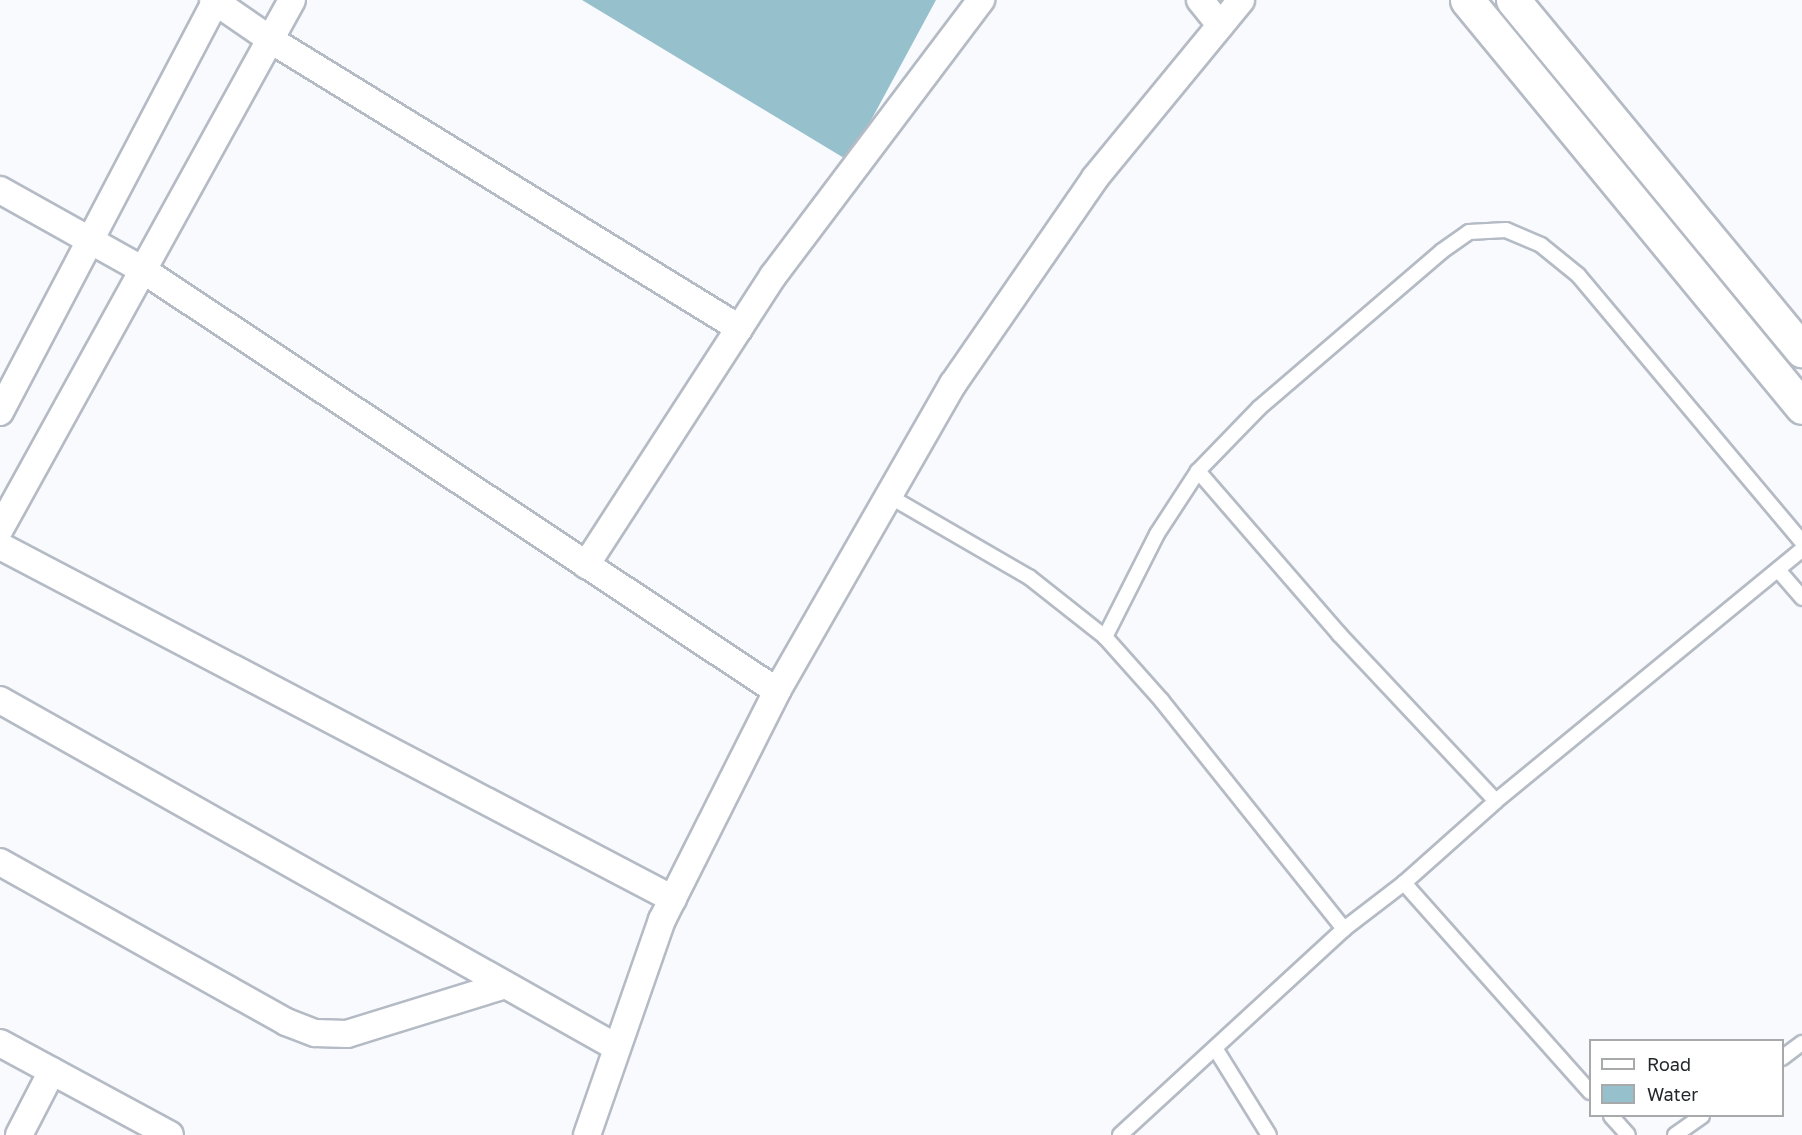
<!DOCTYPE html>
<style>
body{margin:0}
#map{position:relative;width:1802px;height:1135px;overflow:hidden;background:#f8fafe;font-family:"Golos Text",sans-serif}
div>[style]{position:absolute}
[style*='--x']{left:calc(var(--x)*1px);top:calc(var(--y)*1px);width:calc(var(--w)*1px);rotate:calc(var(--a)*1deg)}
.water>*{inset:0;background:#96c0cb}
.roads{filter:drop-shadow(2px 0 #b5bbc5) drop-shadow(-2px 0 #b5bbc5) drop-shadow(0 2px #b5bbc5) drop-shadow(0 -2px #b5bbc5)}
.service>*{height:14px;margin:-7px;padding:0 7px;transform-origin:7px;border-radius:7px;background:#fff}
.minor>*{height:26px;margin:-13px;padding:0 13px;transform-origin:13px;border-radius:13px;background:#fff}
.primary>*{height:33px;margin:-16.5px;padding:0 16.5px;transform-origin:16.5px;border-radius:16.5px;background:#fff}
span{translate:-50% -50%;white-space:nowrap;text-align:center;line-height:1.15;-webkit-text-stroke:5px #fff;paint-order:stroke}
.legend{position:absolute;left:1589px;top:1039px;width:195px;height:78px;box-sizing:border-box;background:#fff;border:2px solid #a7a9aa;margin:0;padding:8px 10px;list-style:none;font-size:18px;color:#24272b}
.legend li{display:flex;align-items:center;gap:12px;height:30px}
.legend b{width:30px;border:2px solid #a7a9aa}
</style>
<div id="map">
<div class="water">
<i style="clip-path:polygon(582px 0,936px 0,849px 161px)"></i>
</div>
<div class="roads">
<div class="service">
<i style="--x:1198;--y:471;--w:216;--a:49.1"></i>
<i style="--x:1339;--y:634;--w:229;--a:46.8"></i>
<i style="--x:889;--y:496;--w:162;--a:30.1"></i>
<i style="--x:1029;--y:577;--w:97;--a:38.3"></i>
<i style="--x:1105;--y:637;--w:86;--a:48.3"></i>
<i style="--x:1162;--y:701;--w:292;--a:51.4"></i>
<i style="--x:1778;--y:570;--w:37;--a:49"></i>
<i style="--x:1105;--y:637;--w:115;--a:-63.2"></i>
<i style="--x:1157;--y:534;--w:75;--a:-56.9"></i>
<i style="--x:1198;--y:471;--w:88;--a:-45.9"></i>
<i style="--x:1259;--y:408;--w:241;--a:-40.6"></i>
<i style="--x:1442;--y:251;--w:33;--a:-35"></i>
<i style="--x:1469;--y:232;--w:37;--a:-3"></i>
<i style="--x:1506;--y:230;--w:38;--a:23"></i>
<i style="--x:1541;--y:245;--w:48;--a:39"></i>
<i style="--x:1578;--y:275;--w:349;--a:50"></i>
<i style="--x:1404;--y:883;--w:280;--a:48.3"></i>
<i style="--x:1215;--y:1048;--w:102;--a:58.2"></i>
<i style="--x:1782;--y:1058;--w:25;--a:-37"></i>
<i style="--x:1611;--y:1116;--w:25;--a:48"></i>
<i style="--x:1120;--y:1135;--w:304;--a:-42.6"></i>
<i style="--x:1344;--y:929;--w:76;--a:-37.5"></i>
<i style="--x:1404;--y:883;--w:123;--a:-41.7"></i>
<i style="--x:1496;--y:801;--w:396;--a:-39.4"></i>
<i style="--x:1675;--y:1135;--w:33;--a:-35"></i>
</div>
<div class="minor">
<i style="--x:213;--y:0;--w:70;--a:34.6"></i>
<i style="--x:271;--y:40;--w:550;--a:31.61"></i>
<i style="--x:1200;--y:0;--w:32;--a:51"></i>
<i style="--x:0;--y:190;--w:164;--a:29.2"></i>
<i style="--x:143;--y:270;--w:761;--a:33.59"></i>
<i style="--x:0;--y:412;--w:465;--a:-62.3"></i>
<i style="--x:0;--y:529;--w:604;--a:-61.1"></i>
<i style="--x:0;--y:546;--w:760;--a:27.68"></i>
<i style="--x:586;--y:565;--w:344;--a:-57.1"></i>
<i style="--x:773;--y:276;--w:346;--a:-53"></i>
<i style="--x:0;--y:700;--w:707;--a:29.39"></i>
<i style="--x:0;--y:862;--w:328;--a:29.2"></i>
<i style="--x:286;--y:1022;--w:31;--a:21"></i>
<i style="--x:315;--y:1033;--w:32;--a:2"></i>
<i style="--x:347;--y:1034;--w:165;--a:-17.2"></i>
<i style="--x:0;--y:1043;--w:193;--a:28.4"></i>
<i style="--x:19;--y:1135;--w:72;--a:-62.7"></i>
<i style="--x:587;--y:1135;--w:228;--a:-70.8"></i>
<i style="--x:662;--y:920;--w:256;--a:-63.3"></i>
<i style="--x:777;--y:691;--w:354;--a:-60.2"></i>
<i style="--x:953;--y:384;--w:250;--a:-55.4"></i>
<i style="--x:1095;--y:178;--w:230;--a:-50.6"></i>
</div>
<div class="primary">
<i style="--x:1467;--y:0;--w:527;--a:50.54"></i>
<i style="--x:1513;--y:0;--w:454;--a:50.5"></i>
</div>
</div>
<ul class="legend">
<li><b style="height:8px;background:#fff"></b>Road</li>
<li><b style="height:16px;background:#96c0cb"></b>Water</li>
</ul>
</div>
